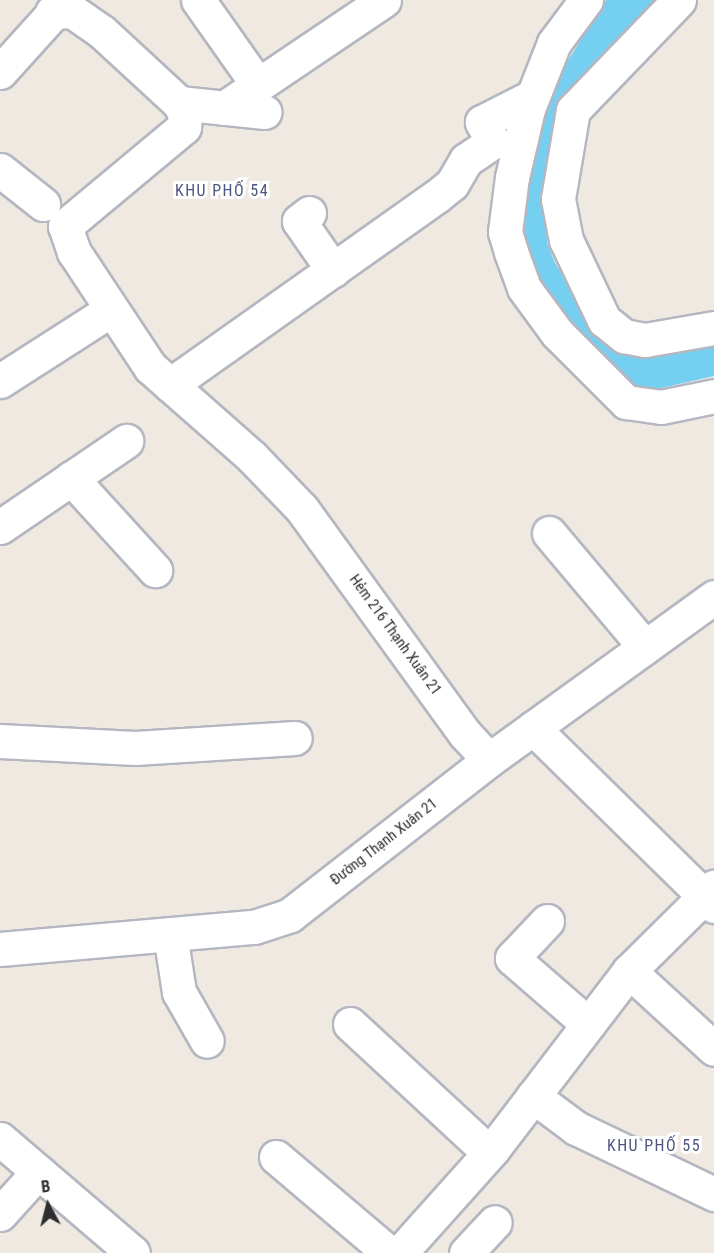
<!DOCTYPE html>
<meta charset="utf-8">
<style>
body{margin:0}
#map{position:relative;width:714px;height:1253px;overflow:hidden;background:#efe9e1;font-family:"Roboto Condensed",sans-serif}
div>[style]{position:absolute}
[style*='--x']{left:calc(var(--x)*1px);top:calc(var(--y)*1px);width:calc(var(--w)*1px);rotate:calc(var(--a)*1deg)}
.water>*{inset:0;background:#75cff0}
.roads{filter:drop-shadow(2px 0 #b4b7c1) drop-shadow(-2px 0 #b4b7c1) drop-shadow(0 2px #b4b7c1) drop-shadow(0 -2px #b4b7c1)}
.minor>*{height:33px;margin:-16.5px;padding:0 16.5px;transform-origin:16.5px;border-radius:16.5px;background:#fff}
span{translate:-50% -50%;white-space:nowrap;text-align:center;line-height:1.15;-webkit-text-stroke:6px #fff;paint-order:stroke}
.street-label{font-size:15px;color:#2e2e2e}
.neighbourhood-label{font-size:16px;color:#4d5680;letter-spacing:1.5px}
.north{position:absolute;left:18px;top:1175px;width:60px;height:60px;-webkit-text-stroke:4px #fff;paint-order:stroke;rotate:353deg;font-size:16px;font-weight:700;line-height:24px;text-align:center;color:#2e2e2e}
.north::after{content:'';display:block;margin:auto;width:21px;height:27px;background:#2e2e2e;clip-path:polygon(50% 0,100% 100%,50% 72%,0 100%)}
</style>
<div id="map">
<div class="water">
<i style="clip-path:polygon(606px 0,655px 0,585px 87px,546px 200px,547px 243px,555px 263px,594px 325px,714px 340px,714px 376px,644px 392px,567px 330px,532px 267px,520px 222px,524px 165px,557px 78px)"></i>
</div>
<div class="roads">
<div class="minor">
<i style="--x:198;--y:0;--w:104;--a:54.8"></i>
<i style="--x:586;--y:0;--w:54;--a:126.7"></i>
<i style="--x:554;--y:43;--w:71;--a:111.5"></i>
<i style="--x:528;--y:109;--w:70;--a:103.2"></i>
<i style="--x:512;--y:177;--w:55;--a:97.3"></i>
<i style="--x:505;--y:232;--w:21;--a:73"></i>
<i style="--x:511;--y:252;--w:38;--a:70"></i>
<i style="--x:524;--y:288;--w:56;--a:53.7"></i>
<i style="--x:557;--y:333;--w:98;--a:45"></i>
<i style="--x:626;--y:402;--w:35;--a:8"></i>
<i style="--x:661;--y:407;--w:54;--a:-11.7"></i>
<i style="--x:679;--y:0;--w:153;--a:133.9"></i>
<i style="--x:573;--y:110;--w:90;--a:99.6"></i>
<i style="--x:558;--y:199;--w:42;--a:79"></i>
<i style="--x:566;--y:240;--w:89;--a:64.6"></i>
<i style="--x:604;--y:320;--w:26;--a:39"></i>
<i style="--x:624;--y:336;--w:21;--a:11"></i>
<i style="--x:645;--y:340;--w:70;--a:-9.9"></i>
<i style="--x:52;--y:12;--w:20;--a:-3"></i>
<i style="--x:72;--y:11;--w:35;--a:35"></i>
<i style="--x:101;--y:31;--w:106;--a:42.7"></i>
<i style="--x:179;--y:103;--w:86;--a:6"></i>
<i style="--x:0;--y:72;--w:97;--a:-47.9"></i>
<i style="--x:179;--y:103;--w:13;--a:61"></i>
<i style="--x:185;--y:114;--w:13;--a:94"></i>
<i style="--x:184;--y:127;--w:155;--a:140.2"></i>
<i style="--x:65;--y:226;--w:28;--a:71"></i>
<i style="--x:74;--y:252;--w:138;--a:56.5"></i>
<i style="--x:150;--y:367;--w:136;--a:41.4"></i>
<i style="--x:252;--y:457;--w:72;--a:46.1"></i>
<i style="--x:302;--y:509;--w:278;--a:54.1"></i>
<i style="--x:465;--y:734;--w:35;--a:47"></i>
<i style="--x:224;--y:108;--w:193;--a:-34"></i>
<i style="--x:0;--y:170;--w:55;--a:38.3"></i>
<i style="--x:309;--y:213;--w:13;--a:141"></i>
<i style="--x:299;--y:221;--w:60;--a:55.2"></i>
<i style="--x:0;--y:381;--w:130;--a:-32.7"></i>
<i style="--x:170;--y:385;--w:327;--a:-35.3"></i>
<i style="--x:437;--y:196;--w:19;--a:-39"></i>
<i style="--x:452;--y:184;--w:28;--a:-60"></i>
<i style="--x:466;--y:160;--w:32;--a:-34"></i>
<i style="--x:493;--y:142;--w:23;--a:-119"></i>
<i style="--x:482;--y:122;--w:57;--a:-27"></i>
<i style="--x:71;--y:478;--w:125;--a:47.6"></i>
<i style="--x:0;--y:527;--w:153;--a:-34.3"></i>
<i style="--x:549;--y:533;--w:149;--a:49.9"></i>
<i style="--x:533;--y:728;--w:254;--a:44.5"></i>
<i style="--x:0;--y:741;--w:135;--a:3"></i>
<i style="--x:135;--y:748;--w:160;--a:-3.6"></i>
<i style="--x:547;--y:921;--w:51;--a:133.4"></i>
<i style="--x:512;--y:958;--w:101;--a:41"></i>
<i style="--x:170;--y:934;--w:59;--a:81.2"></i>
<i style="--x:179;--y:992;--w:56;--a:60.3"></i>
<i style="--x:0;--y:949;--w:255;--a:-5"></i>
<i style="--x:254;--y:927;--w:38;--a:-18"></i>
<i style="--x:290;--y:915;--w:252;--a:-37.9"></i>
<i style="--x:489;--y:760;--w:278;--a:-35.9"></i>
<i style="--x:629;--y:971;--w:115;--a:42.5"></i>
<i style="--x:350;--y:1024;--w:181;--a:42.8"></i>
<i style="--x:483;--y:1147;--w:10;--a:11"></i>
<i style="--x:493;--y:1149;--w:224;--a:-52.6"></i>
<i style="--x:629;--y:971;--w:120;--a:-44.7"></i>
<i style="--x:533;--y:1096;--w:54;--a:36.7"></i>
<i style="--x:576;--y:1128;--w:153;--a:25.6"></i>
<i style="--x:0;--y:1139;--w:175;--a:40.6"></i>
<i style="--x:276;--y:1157;--w:148;--a:40.3"></i>
<i style="--x:0;--y:1214;--w:57;--a:-47.9"></i>
<i style="--x:400;--y:1253;--w:140;--a:-48.2"></i>
<i style="--x:466;--y:1253;--w:42;--a:-46.9"></i>
</div>
</div>
<div class="street-label">
<span style="left:395px;top:635px;rotate:54deg">Hẻm 216 Thạnh Xuân 21</span>
<span style="left:384px;top:842px;rotate:-38deg">Đường Thạnh Xuân 21</span>
</div>
<div class="neighbourhood-label">
<span style="left:222px;top:191px">KHU PHỐ 54</span>
<span style="left:654px;top:1146px">KHU PHỐ 55</span>
</div>
<div class="north">B</div>
</div>
